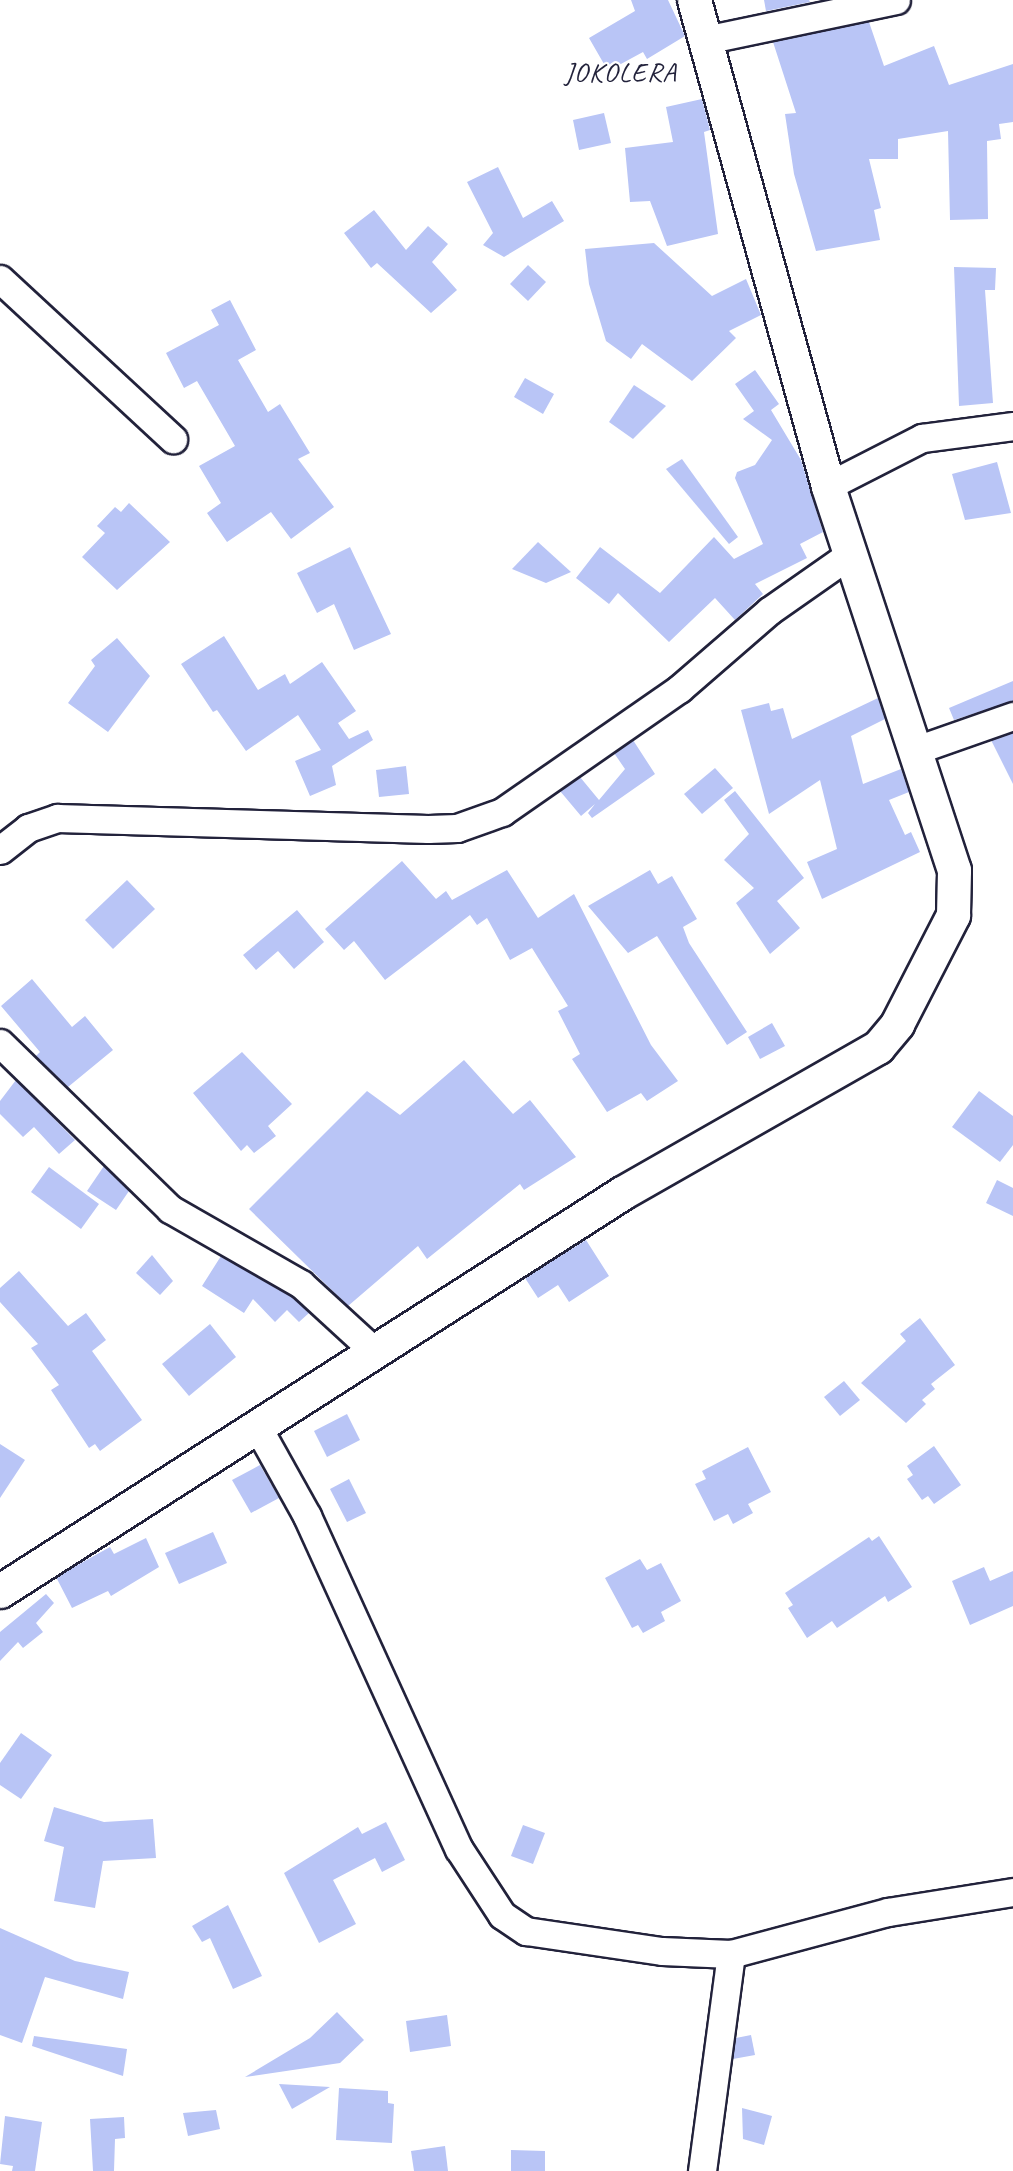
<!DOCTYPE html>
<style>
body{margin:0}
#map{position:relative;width:1013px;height:2171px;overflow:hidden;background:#fff;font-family:Caveat,sans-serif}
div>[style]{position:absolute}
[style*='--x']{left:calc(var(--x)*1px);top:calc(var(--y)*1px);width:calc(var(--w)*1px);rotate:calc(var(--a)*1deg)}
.building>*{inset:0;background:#b9c5f6}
.roads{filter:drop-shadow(2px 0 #22223b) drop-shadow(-2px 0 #22223b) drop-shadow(0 2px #22223b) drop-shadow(0 -2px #22223b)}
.minor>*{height:27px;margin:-13.5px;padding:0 13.5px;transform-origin:13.5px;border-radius:13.5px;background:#fff}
.tertiary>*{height:33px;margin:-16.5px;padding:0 16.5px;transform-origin:16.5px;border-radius:16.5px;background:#fff}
span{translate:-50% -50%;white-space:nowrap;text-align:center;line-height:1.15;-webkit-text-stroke:4.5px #fff;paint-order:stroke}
.quarter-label{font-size:27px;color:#22223b;letter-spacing:1.5px}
</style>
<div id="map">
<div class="building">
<i style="clip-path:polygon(631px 0,668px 0,685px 36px,647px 59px,643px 52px,608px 71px,589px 38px,635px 11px)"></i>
<i style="clip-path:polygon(764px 0,809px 0,810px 2px,766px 11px)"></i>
<i style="clip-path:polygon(869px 22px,884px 66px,934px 46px,949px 85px,1013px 64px,1013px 122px,999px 124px,1001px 139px,987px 141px,988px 219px,950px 220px,948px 131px,898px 139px,898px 159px,869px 159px,881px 208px,874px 210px,880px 240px,816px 251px,794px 174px,785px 114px,796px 113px,773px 42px)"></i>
<i style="clip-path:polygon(702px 99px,710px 130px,704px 132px,718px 234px,667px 246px,650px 201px,630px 202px,625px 148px,673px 142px,666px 107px)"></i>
<i style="clip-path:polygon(604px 113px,611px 143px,579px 150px,573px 120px)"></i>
<i style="clip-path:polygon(498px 167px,523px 218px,552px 201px,564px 221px,504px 257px,483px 245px,493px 233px,467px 182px)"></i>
<i style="clip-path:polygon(374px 210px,406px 250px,428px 226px,448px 244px,432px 262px,457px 290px,431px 313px,377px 263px,371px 268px,344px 233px)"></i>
<i style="clip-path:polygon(654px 243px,712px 296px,746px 279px,761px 315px,729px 331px,736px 338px,692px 381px,642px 344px,631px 359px,606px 341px,589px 284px,585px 249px)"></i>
<i style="clip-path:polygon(528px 265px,546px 282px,528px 301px,510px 284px)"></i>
<i style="clip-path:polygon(954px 267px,996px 268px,995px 290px,985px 290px,993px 403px,959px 406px)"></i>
<i style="clip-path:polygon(230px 300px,256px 350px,238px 360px,268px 412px,280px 404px,310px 453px,298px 459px,334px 507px,291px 539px,271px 512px,227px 542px,207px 513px,221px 503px,199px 466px,235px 446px,197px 381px,184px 388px,166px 353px,219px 325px,211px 310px)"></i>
<i style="clip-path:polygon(755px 370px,779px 404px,771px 410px,801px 460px,823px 532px,800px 544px,807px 558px,755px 584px,763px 594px,735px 620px,715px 598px,669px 642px,618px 593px,609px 604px,576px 578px,600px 547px,660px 593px,714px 537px,734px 559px,763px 544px,735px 478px,737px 472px,755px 465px,772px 440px,743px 419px,754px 411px,735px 384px)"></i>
<i style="clip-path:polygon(525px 378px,554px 394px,543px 414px,514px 397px)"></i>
<i style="clip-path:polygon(634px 385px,666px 406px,633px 439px,609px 422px)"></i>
<i style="clip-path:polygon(682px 459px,738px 537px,729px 544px,666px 469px)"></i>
<i style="clip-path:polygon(997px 462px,1011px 513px,965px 520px,952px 474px)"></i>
<i style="clip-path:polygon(129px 503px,170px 542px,117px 590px,82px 557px,105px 533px,97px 526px,115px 507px,121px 512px)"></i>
<i style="clip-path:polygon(538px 542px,571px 572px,546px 583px,512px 569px)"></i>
<i style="clip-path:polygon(350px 547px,391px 634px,354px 650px,334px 604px,317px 613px,297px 573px)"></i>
<i style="clip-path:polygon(224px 636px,258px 690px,285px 674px,290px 684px,322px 662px,356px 711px,338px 723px,349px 739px,368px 730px,373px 740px,332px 766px,336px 785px,310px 796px,295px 761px,321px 750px,298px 715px,246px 751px,217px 710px,213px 712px,181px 664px)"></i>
<i style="clip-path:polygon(117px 638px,150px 676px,108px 732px,68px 703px,95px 666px,91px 660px)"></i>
<i style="clip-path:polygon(1013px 681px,1013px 701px,954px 720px,949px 708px)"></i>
<i style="clip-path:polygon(878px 698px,885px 719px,851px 736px,863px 784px,901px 769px,909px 792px,889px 800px,905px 835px,911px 832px,920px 852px,822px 899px,807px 862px,837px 849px,820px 780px,769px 814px,741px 710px,769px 703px,771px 711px,783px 708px,792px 739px)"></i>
<i style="clip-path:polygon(1013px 733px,1013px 784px,991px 740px)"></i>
<i style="clip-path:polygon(633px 740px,655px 774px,592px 818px,588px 813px,595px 804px,581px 816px,560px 791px,580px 777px,599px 800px,625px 769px,614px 753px)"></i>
<i style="clip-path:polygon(406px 766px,409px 794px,379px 797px,376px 770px)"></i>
<i style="clip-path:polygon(715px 768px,733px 788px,702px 814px,684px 794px)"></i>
<i style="clip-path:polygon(735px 791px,804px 878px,777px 901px,800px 928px,770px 954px,736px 903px,754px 888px,724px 860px,749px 834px,724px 800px)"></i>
<i style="clip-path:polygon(402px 861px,436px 899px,446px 891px,452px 900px,507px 870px,538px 918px,574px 894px,651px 1045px,678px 1081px,647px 1101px,641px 1093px,607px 1112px,572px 1059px,580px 1054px,558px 1011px,568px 1006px,532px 948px,510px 960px,487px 918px,477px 925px,470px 915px,385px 980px,354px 941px,344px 950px,325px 929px)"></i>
<i style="clip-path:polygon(650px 870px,658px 884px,672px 876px,697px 919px,683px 927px,689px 943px,747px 1032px,727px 1045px,657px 936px,628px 953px,588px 906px)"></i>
<i style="clip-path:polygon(127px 880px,155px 909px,113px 949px,85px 920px)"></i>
<i style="clip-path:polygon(297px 910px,324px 942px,294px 969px,278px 951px,256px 970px,243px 955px)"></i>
<i style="clip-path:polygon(32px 979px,72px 1027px,85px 1016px,113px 1050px,68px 1087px,36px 1056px,40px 1052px,1px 1006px)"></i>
<i style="clip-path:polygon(772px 1023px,785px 1046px,760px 1059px,748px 1037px)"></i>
<i style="clip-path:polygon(242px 1052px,292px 1104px,268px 1126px,276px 1136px,254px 1153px,247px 1145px,241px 1151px,193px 1093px)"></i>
<i style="clip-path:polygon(464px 1060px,513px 1114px,530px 1100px,576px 1157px,524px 1190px,520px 1184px,427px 1259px,418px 1246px,348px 1306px,249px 1209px,367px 1091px,400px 1115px)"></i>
<i style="clip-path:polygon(16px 1080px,75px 1140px,59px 1154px,34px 1127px,23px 1137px,0 1114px,0 1101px)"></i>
<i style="clip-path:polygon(979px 1091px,1013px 1116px,1013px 1145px,1000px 1162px,952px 1127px)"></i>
<i style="clip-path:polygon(104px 1166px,129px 1191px,116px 1210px,87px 1191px)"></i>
<i style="clip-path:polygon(49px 1167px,99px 1204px,81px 1229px,31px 1192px)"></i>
<i style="clip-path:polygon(997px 1180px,1013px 1188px,1013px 1216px,986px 1203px)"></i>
<i style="clip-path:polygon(586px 1240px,609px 1276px,569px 1302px,558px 1285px,538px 1298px,525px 1278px)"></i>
<i style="clip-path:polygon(152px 1255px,173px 1281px,160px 1295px,136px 1273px)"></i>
<i style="clip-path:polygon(221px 1256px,292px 1297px,309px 1313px,299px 1322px,287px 1310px,275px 1322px,253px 1299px,244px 1313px,202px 1286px)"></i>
<i style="clip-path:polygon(19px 1271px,68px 1326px,86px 1313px,106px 1340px,92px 1351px,142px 1420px,100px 1451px,95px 1444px,89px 1448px,51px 1390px,59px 1385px,31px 1348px,38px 1344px,0 1302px,0 1288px)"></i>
<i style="clip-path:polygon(920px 1318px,955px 1365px,931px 1384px,935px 1389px,922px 1400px,926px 1404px,906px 1423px,861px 1383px,906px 1341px,900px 1334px)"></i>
<i style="clip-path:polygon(210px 1324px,236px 1357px,189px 1396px,162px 1364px)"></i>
<i style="clip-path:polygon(844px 1381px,860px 1400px,840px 1416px,824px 1397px)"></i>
<i style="clip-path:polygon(347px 1414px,360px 1440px,327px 1457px,314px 1431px)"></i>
<i style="clip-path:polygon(0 1444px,25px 1460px,0 1498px)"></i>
<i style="clip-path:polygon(934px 1446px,961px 1485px,934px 1504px,928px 1496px,922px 1500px,907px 1479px,913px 1475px,907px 1466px)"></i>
<i style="clip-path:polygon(748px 1447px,771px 1492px,748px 1504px,753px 1513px,733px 1524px,728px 1514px,714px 1521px,695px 1484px,706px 1479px,702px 1471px)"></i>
<i style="clip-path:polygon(260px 1465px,279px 1498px,251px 1513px,232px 1480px)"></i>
<i style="clip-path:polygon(349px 1479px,366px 1513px,347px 1522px,330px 1489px)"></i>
<i style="clip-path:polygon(213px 1532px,227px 1563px,179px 1584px,165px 1553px)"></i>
<i style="clip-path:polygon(879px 1536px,912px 1587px,888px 1602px,885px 1596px,837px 1628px,832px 1621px,807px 1638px,788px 1608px,793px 1605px,785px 1593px,869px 1537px,872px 1541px)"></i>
<i style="clip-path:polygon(146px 1538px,159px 1567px,111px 1596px,108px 1591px,72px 1608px,56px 1577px,110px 1547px,114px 1554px)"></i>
<i style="clip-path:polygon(640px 1559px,647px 1570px,661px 1563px,681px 1601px,661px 1612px,665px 1621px,643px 1633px,638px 1625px,632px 1628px,605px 1578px)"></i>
<i style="clip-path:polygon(984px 1567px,990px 1581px,1013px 1571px,1013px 1606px,970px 1625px,952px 1581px)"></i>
<i style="clip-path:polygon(46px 1594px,54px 1603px,36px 1623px,43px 1632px,23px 1648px,18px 1642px,0 1661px,0 1632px)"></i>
<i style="clip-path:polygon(21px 1733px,52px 1755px,21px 1799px,0 1785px,0 1763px)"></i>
<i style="clip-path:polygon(54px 1807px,104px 1822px,153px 1819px,156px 1858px,103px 1861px,95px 1908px,54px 1901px,64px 1847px,44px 1841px)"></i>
<i style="clip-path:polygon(386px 1822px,405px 1860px,382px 1872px,375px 1858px,333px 1880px,356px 1924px,319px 1943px,284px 1873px,358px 1827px,362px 1834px)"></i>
<i style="clip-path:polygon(523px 1825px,545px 1833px,533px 1864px,511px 1856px)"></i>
<i style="clip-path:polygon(228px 1905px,262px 1976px,233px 1989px,210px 1938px,202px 1942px,192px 1926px)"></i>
<i style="clip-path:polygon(0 1928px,75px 1961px,129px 1972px,123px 1999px,45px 1977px,22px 2043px,0 2035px)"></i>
<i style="clip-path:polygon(337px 2012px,364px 2040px,340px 2063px,245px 2077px,310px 2038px)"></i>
<i style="clip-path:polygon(447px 2015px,451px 2046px,410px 2052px,406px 2021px)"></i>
<i style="clip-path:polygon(751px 2035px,755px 2055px,733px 2059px,736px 2038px)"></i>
<i style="clip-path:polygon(34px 2036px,127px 2049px,123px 2076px,32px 2046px)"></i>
<i style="clip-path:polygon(279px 2084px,330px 2087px,292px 2109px)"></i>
<i style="clip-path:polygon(339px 2088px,388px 2091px,388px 2103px,394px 2104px,392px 2143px,336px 2140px)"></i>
<i style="clip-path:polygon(742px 2108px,772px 2116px,764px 2145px,743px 2139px)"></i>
<i style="clip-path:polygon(216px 2110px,220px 2129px,188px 2136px,183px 2113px)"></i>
<i style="clip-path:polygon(5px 2116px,42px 2122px,35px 2171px,12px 2171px,13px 2166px,0 2164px)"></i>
<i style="clip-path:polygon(124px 2117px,125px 2138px,115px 2139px,114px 2171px,93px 2171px,90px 2119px)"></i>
<i style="clip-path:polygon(445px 2146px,448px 2171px,414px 2171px,411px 2151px)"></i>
<i style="clip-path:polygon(511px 2150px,545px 2151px,545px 2171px,511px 2171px)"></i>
</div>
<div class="roads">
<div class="minor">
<i style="--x:705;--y:40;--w:195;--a:-11.8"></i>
<i style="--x:0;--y:279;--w:236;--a:42.8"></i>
<i style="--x:828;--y:486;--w:106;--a:-27.1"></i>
<i style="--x:922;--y:438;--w:92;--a:-7.5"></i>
<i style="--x:916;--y:750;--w:103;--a:-19.3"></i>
<i style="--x:0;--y:850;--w:36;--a:-38"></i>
<i style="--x:28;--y:828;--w:31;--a:-19"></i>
<i style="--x:57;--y:818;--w:371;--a:1.7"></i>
<i style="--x:428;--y:829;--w:29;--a:-2"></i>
<i style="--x:457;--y:828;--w:48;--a:-19.6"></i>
<i style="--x:502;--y:812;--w:216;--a:-34.8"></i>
<i style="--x:679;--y:689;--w:119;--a:-40.9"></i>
<i style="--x:769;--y:611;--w:98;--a:-35"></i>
<i style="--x:0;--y:1043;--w:238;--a:44.3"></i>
<i style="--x:170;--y:1209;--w:151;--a:29.8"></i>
<i style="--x:301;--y:1284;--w:96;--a:42.5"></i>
<i style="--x:257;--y:1426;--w:103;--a:60.9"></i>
<i style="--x:307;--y:1516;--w:366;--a:65.5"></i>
<i style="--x:459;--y:1849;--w:79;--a:56.9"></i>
<i style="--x:502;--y:1915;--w:29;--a:34"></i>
<i style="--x:526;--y:1931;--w:137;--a:8.4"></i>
<i style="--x:662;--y:1951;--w:69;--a:2.5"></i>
<i style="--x:731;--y:1954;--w:163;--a:-15"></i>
<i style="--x:888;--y:1912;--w:127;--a:-9.1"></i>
<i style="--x:702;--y:2171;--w:219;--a:-82.4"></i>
</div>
<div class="tertiary">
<i style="--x:0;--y:1591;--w:738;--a:-32.61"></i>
<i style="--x:622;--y:1193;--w:295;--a:-29.7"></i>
<i style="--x:878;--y:1047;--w:30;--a:-50"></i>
<i style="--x:897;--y:1024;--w:123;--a:-62.8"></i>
<i style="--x:953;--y:915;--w:45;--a:-88.7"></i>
<i style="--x:954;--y:870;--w:404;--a:-108.2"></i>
<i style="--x:828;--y:486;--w:504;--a:-105.41"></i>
</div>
</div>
<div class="quarter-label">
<span style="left:621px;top:73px">JOKOLERA</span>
</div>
</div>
